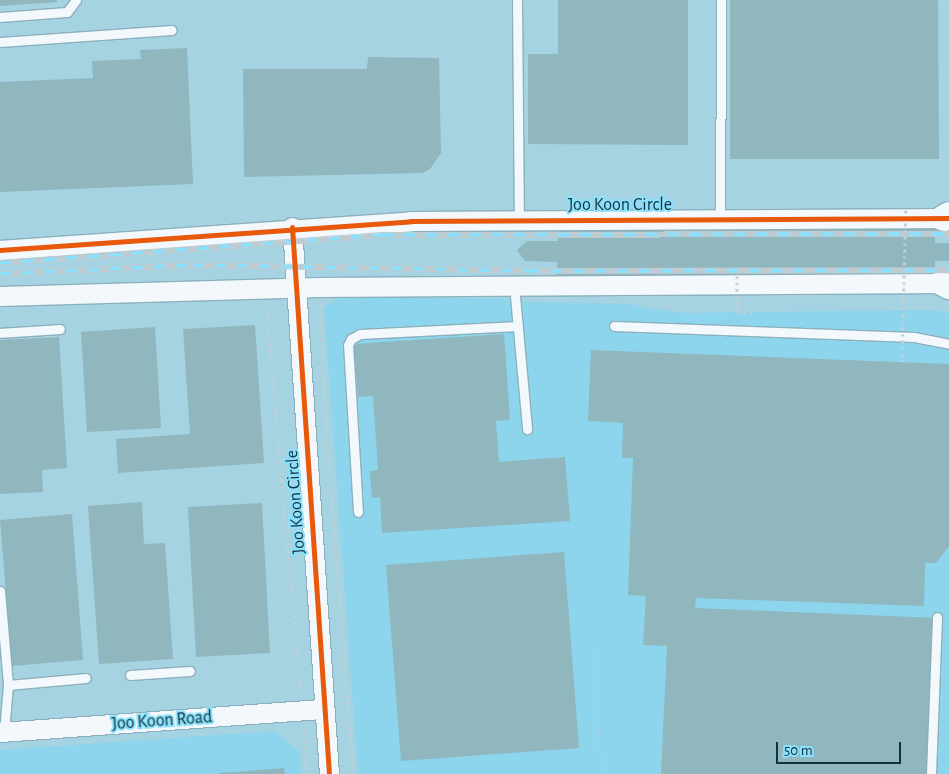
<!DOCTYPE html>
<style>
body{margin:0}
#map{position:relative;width:949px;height:774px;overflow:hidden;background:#a5d3e2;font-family:"Alegreya Sans",sans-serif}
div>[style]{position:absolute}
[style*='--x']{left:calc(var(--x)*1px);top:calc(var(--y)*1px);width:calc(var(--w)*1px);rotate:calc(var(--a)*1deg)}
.built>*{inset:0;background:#8cd5ec}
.building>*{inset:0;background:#90b6be}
.path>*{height:3px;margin-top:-1.5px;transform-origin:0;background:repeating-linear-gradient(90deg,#c2d0d4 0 2.5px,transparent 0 6.5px)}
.roads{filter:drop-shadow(1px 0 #8bb0bb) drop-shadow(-1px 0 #8bb0bb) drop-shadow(0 1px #8bb0bb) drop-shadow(0 -1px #8bb0bb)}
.lane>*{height:9px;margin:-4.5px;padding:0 4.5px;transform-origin:4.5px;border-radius:4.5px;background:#f2f8fb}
.street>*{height:19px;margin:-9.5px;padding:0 9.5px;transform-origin:9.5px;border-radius:9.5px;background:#f2f8fb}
.secondary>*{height:26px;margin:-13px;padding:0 13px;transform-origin:13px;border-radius:13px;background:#f2f8fb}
.rail>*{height:5.5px;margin-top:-2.75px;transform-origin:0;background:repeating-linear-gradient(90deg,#8ce0fb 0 11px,#beccd1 0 22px);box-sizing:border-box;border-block:1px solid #beccd1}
.path-bridge>*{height:3px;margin-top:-1.5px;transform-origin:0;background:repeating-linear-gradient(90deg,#c2d0d4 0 2.5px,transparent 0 6.5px)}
.cycleway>*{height:5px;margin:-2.5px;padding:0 2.5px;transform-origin:2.5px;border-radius:2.5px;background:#e8590c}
span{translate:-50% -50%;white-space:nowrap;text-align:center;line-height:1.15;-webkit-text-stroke:4px #8ce0fb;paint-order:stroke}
.street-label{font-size:18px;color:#10343f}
.scale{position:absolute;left:776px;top:742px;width:125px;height:22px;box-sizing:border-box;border:2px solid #10343f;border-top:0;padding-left:6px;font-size:15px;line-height:18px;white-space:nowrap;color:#10343f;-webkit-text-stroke:4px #8ce0fb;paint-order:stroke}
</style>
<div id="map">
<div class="built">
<i style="clip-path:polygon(340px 297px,522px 299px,523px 302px,627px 304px,680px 313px,936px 310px,949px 314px,949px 774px,602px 774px,583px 519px,601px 774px,358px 774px,324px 307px)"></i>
<i style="clip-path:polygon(275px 731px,300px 752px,301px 774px,0 774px,0 750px)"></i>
</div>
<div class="building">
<i style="clip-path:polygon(0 0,57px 0,57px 2px,0 6px)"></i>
<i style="clip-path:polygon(558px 0,688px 0,688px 145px,528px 144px,528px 54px,558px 54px)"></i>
<i style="clip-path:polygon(730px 0,938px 0,939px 159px,730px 159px)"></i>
<i style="clip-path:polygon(187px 48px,193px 184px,0 192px,0 82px,93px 78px,92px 61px,141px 59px,140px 50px)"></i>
<i style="clip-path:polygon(368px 57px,439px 58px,441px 153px,430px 169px,422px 173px,244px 177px,243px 69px,367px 69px)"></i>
<i style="clip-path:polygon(558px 224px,935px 226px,935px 243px,949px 243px,949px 261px,935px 261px,935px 277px,557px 275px,557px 262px,525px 261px,517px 250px,527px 241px,558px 241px)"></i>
<i style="clip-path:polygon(255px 325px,264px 463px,118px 473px,116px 439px,190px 434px,183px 329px)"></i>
<i style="clip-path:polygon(155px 327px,161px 428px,87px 432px,81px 332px)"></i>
<i style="clip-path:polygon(504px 334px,510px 420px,496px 421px,499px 462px,565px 457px,570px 521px,382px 533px,380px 497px,372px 498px,370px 471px,378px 470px,373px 396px,358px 397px,354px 344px)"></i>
<i style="clip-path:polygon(59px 337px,67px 468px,42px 470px,43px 492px,0 494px,0 340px)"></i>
<i style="clip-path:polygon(591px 350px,949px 364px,949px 546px,936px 563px,925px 563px,924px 606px,696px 598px,695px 608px,937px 618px,930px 774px,661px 774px,667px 646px,643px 645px,646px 596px,628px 595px,633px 458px,622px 458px,623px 423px,588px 421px)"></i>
<i style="clip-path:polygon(142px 502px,144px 544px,165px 543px,173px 659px,99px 664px,88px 506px)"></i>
<i style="clip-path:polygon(262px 503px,270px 653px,196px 657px,188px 507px)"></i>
<i style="clip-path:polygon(72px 514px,83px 660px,12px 666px,0 520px)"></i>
<i style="clip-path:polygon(564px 552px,579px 748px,401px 761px,386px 565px)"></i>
<i style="clip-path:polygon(284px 768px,285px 774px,219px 774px,219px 773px)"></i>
</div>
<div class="path">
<i style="--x:266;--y:304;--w:392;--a:84.9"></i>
<i style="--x:323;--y:304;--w:9;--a:111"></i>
<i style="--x:320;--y:312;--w:130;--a:86.9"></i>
<i style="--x:327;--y:442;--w:333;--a:85.5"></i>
<i style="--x:304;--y:727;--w:47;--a:86.3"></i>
</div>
<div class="roads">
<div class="lane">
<i style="--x:517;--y:0;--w:220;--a:89.5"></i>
<i style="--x:0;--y:17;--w:67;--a:-4.3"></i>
<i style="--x:67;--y:12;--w:15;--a:-53"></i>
<i style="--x:0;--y:42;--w:172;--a:-4"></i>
<i style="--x:720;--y:218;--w:218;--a:-89.7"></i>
<i style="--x:514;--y:285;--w:145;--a:84.8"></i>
<i style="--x:614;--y:326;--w:300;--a:2.1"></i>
<i style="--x:914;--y:337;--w:36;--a:11"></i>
<i style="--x:0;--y:333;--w:60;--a:-3.8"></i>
<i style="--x:358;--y:512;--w:167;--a:-93.4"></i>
<i style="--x:348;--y:345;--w:7;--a:-63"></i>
<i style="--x:351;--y:339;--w:10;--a:-29"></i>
<i style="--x:360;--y:334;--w:158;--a:-2.9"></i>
<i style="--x:0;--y:591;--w:94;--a:85.1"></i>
<i style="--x:8;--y:685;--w:47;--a:94.9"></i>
<i style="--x:130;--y:675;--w:60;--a:-3.8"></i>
<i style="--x:8;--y:685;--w:78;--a:-5.1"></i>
<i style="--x:931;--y:774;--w:157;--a:-87.8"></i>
</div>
<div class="street">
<i style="--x:292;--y:227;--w:548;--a:86.13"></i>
<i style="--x:0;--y:250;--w:411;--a:-4"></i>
<i style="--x:410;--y:221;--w:539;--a:-0.32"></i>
<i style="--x:0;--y:296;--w:319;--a:-1.6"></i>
<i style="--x:319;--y:287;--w:630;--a:-0.36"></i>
<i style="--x:0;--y:732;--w:325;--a:-4.1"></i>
</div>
<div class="secondary">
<i style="--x:944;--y:218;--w:6;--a:-31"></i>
<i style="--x:943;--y:283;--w:7;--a:27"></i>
</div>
</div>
<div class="rail">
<i style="--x:0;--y:263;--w:383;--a:-4.2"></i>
<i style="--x:382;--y:235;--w:567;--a:-0.1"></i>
<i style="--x:0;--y:274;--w:193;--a:-2.7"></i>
<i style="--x:193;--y:265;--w:336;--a:1"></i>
<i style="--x:529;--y:271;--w:420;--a:-0.1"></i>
</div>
<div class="path-bridge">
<i style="--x:737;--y:276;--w:36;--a:90"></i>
<i style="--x:737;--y:312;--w:14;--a:4"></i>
<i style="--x:902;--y:362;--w:164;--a:-88.6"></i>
</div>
<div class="cycleway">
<i style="--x:292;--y:227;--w:548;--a:86.13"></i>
<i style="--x:0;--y:250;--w:411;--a:-4"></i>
<i style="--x:410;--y:221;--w:539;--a:-0.32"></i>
</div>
<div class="street-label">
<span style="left:620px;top:205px">Joo Koon Circle</span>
<span style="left:296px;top:502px;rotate:-94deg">Joo Koon Circle</span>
<span style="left:162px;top:721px;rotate:-4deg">Joo Koon Road</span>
</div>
<div class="scale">50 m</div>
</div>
